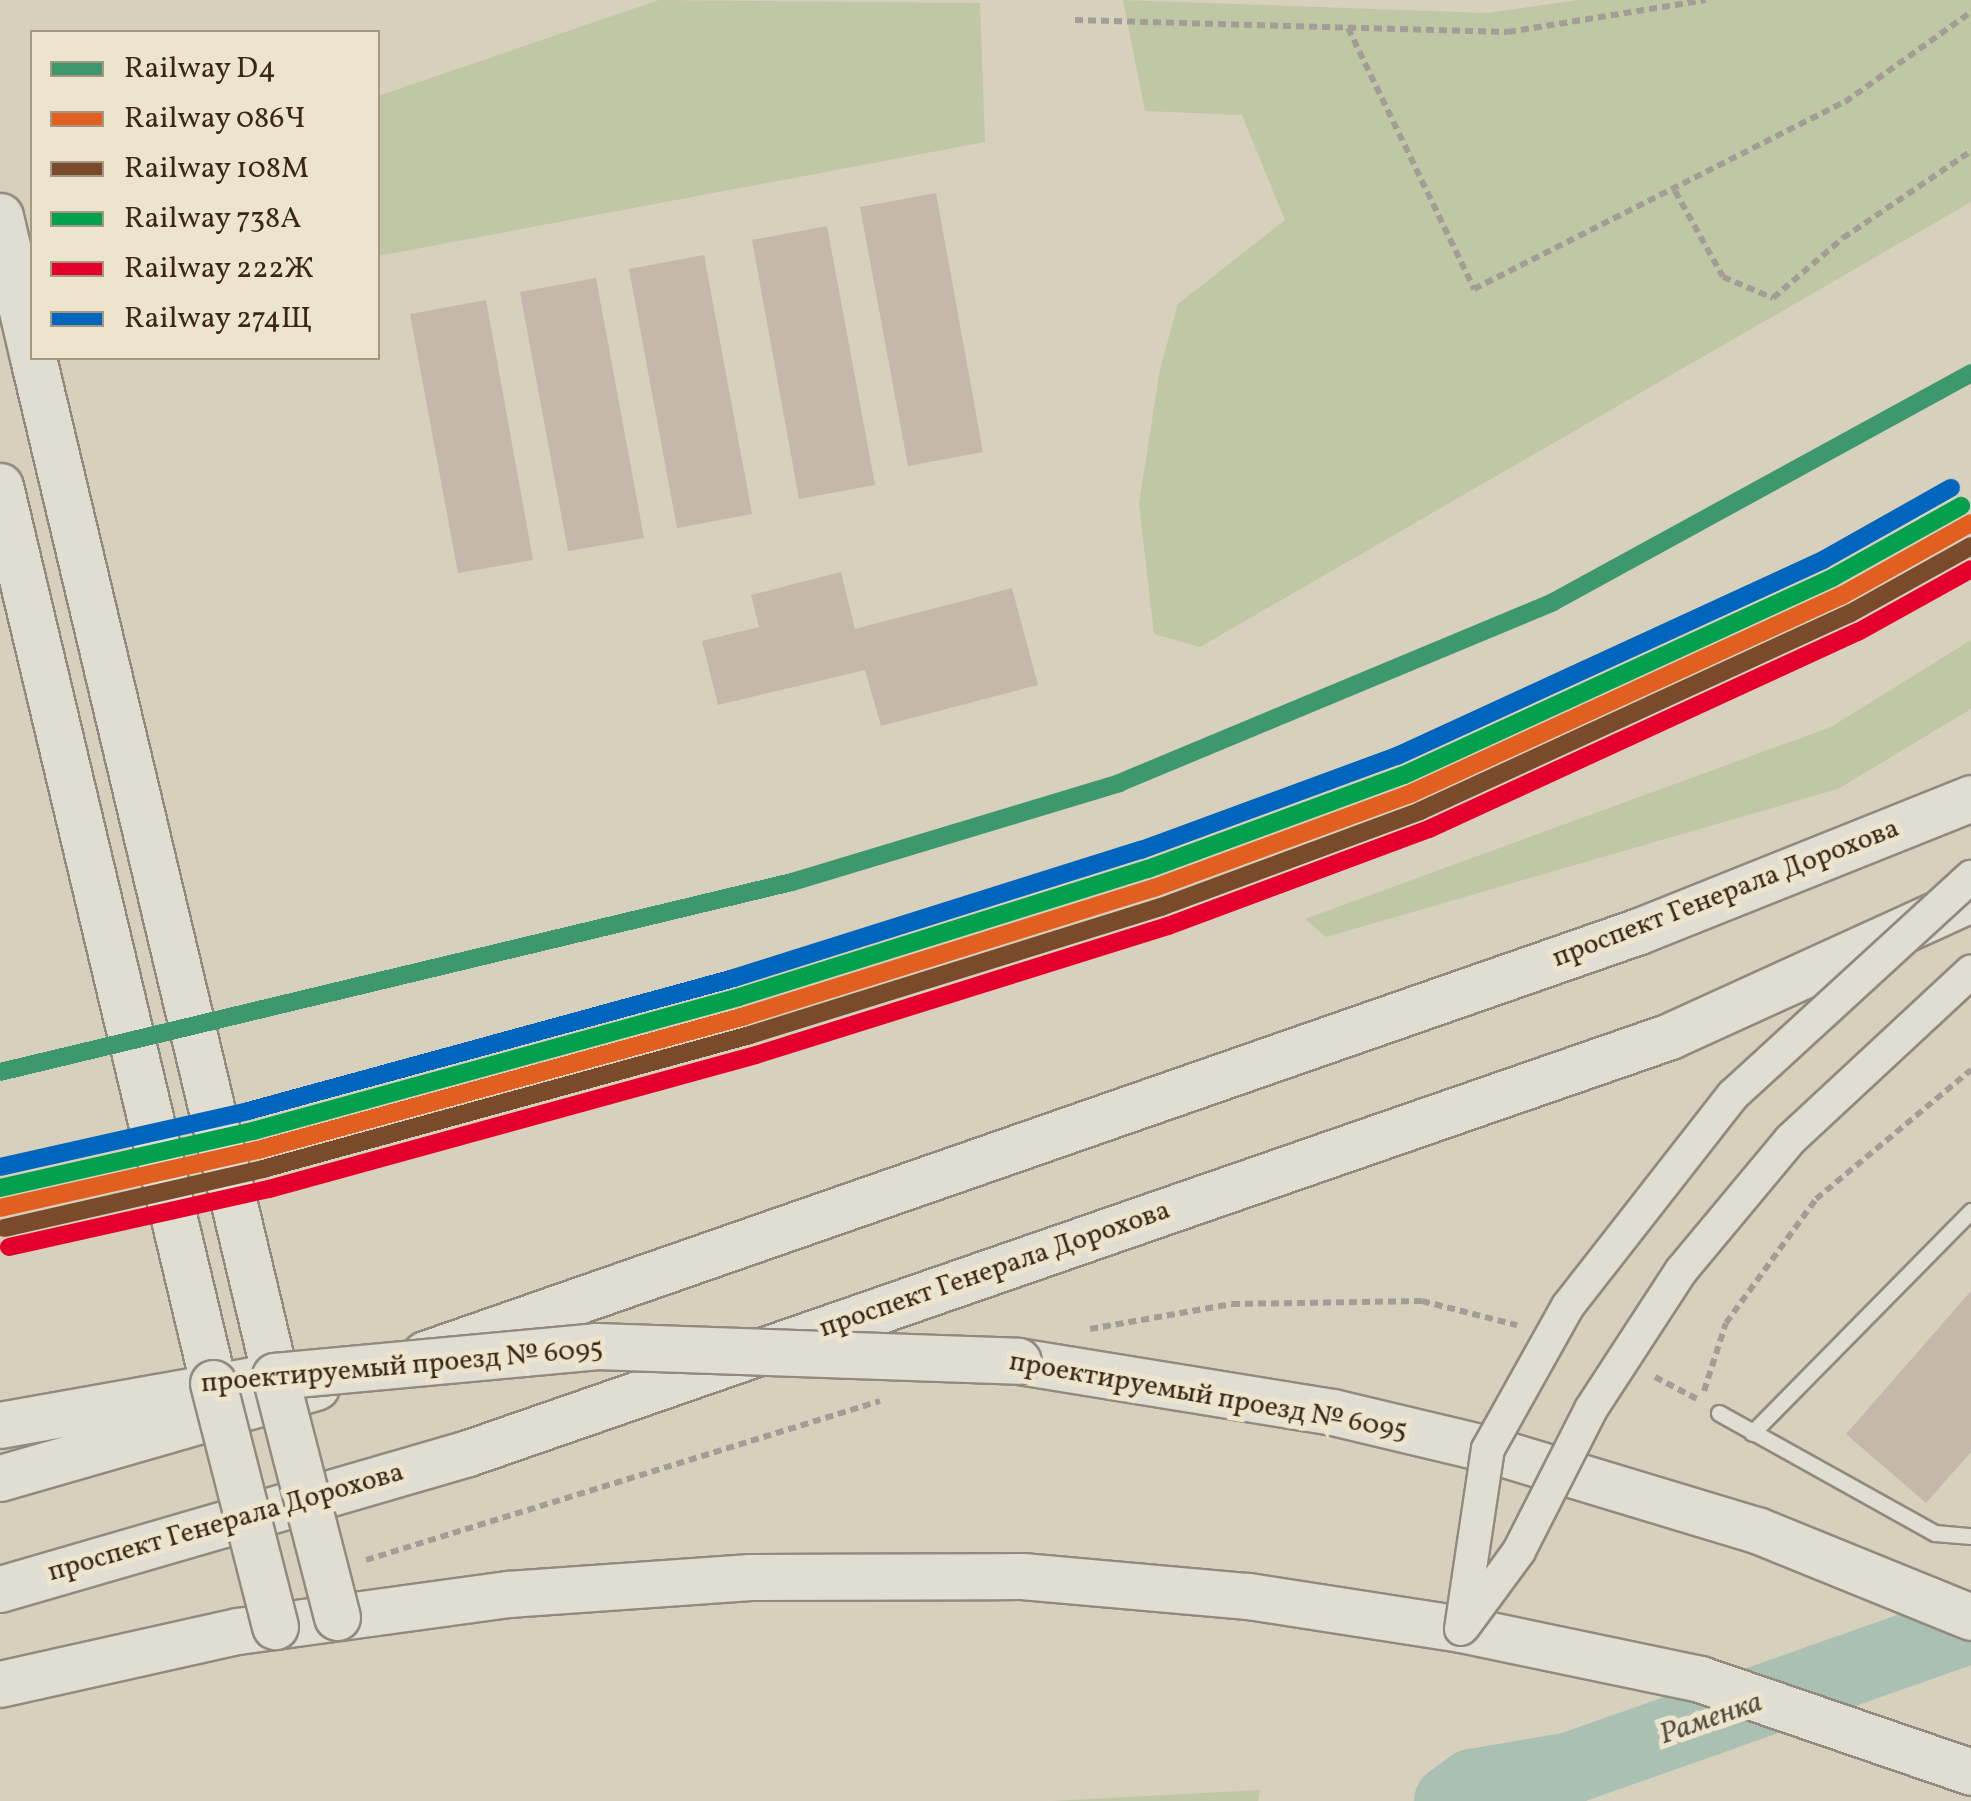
<!DOCTYPE html>
<meta charset="utf-8">
<style>
body{margin:0}
#map{position:relative;width:1971px;height:1801px;overflow:hidden;background:#d7d0bd;font-family:Vollkorn,serif}
div>[style]{position:absolute}
[style*='--x']{left:calc(var(--x)*1px);top:calc(var(--y)*1px);width:calc(var(--w)*1px);rotate:calc(var(--a)*1deg)}
.green>*{inset:0;background:#c0c7a4}
.river>*{height:72px;margin:-36px;padding:0 36px;transform-origin:36px;border-radius:36px;background:#a9c0b2}
.building>*{inset:0;background:#c5b8ab}
.path>*{height:6px;margin-top:-3px;transform-origin:0;background:repeating-linear-gradient(90deg,#a39e95 0 8px,transparent 0 13px)}
.roads{filter:drop-shadow(2px 0 #918a7d) drop-shadow(-2px 0 #918a7d) drop-shadow(0 2px #918a7d) drop-shadow(0 -2px #918a7d)}
.lane>*{height:15px;margin:-7.5px;padding:0 7.5px;transform-origin:7.5px;border-radius:7.5px;background:#e0ddd3}
.secondary>*{height:45px;margin:-22.5px;padding:0 22.5px;transform-origin:22.5px;border-radius:22.5px;background:#e0ddd3}
.bridges{filter:drop-shadow(2px 0 #918a7d) drop-shadow(-2px 0 #918a7d) drop-shadow(0 2px #918a7d) drop-shadow(0 -2px #918a7d)}
.street-bridge>*{height:32px;margin:-16px;padding:0 16px;transform-origin:16px;border-radius:16px;background:#e0ddd3}
.secondary-bridge>*{height:45px;margin:-22.5px;padding:0 22.5px;transform-origin:22.5px;border-radius:22.5px;background:#e0ddd3}
.rail-1>*{height:18px;margin:-9px;padding:0 9px;transform-origin:9px;border-radius:9px;background:#3e986e}
.rail-2>*{height:18px;margin:-9px;padding:0 9px;transform-origin:9px;border-radius:9px;background:#e05f21}
.rail-3>*{height:18px;margin:-9px;padding:0 9px;transform-origin:9px;border-radius:9px;background:#7a4b2a}
.rail-4>*{height:18px;margin:-9px;padding:0 9px;transform-origin:9px;border-radius:9px;background:#03a04e}
.rail-5>*{height:18px;margin:-9px;padding:0 9px;transform-origin:9px;border-radius:9px;background:#e4002b}
.rail-6>*{height:18px;margin:-9px;padding:0 9px;transform-origin:9px;border-radius:9px;background:#0065bd}
span{translate:-50% -50%;white-space:nowrap;text-align:center;line-height:1.15;-webkit-text-stroke:10px #ece4cd;paint-order:stroke}
.street-label{font-size:28px;color:#3b2714}
.water-label{font-size:30px;color:#524c3a;font-style:italic}
.legend{position:absolute;left:30px;top:30px;width:350px;height:330px;box-sizing:border-box;background:#ece4cd;border:2px solid #a59883;margin:0;padding:12px 18px;list-style:none;font-size:30px;color:#3b2714}
.legend li{display:flex;align-items:center;gap:20px;height:50px}
.legend b{width:50px;border:2px solid #a59883}
</style>
<div id="map">
<div class="green">
<i style="clip-path:polygon(659px 0,980px 3px,985px 142px,378px 256px,378px 96px)"></i>
<i style="clip-path:polygon(1123px 0,1487px 13px,1578px 0,1971px 0,1971px 202px,1200px 647px,1154px 634px,1139px 504px,1160px 369px,1178px 304px,1285px 220px,1242px 115px,1145px 111px)"></i>
<i style="clip-path:polygon(1971px 640px,1971px 709px,1838px 789px,1326px 937px,1305px 919px,1831px 727px)"></i>
<i style="clip-path:polygon(1260px 1790px,1258px 1801px,1052px 1801px)"></i>
</div>
<div class="river">
<i style="--x:1450;--y:1801;--w:27;--a:-36"></i>
<i style="--x:1472;--y:1785;--w:100;--a:-9.7"></i>
<i style="--x:1571;--y:1768;--w:424;--a:-19.4"></i>
</div>
<div class="building">
<i style="clip-path:polygon(936px 193px,983px 452px,908px 466px,860px 207px)"></i>
<i style="clip-path:polygon(827px 226px,875px 485px,799px 499px,752px 240px)"></i>
<i style="clip-path:polygon(704px 255px,752px 514px,677px 528px,629px 269px)"></i>
<i style="clip-path:polygon(596px 278px,644px 538px,568px 551px,520px 292px)"></i>
<i style="clip-path:polygon(486px 300px,533px 560px,458px 573px,410px 314px)"></i>
<i style="clip-path:polygon(841px 572px,855px 629px,1012px 588px,1038px 685px,881px 726px,865px 670px,718px 705px,702px 641px,759px 627px,751px 595px)"></i>
<i style="clip-path:polygon(1971px 1291px,1971px 1452px,1926px 1503px,1846px 1434px)"></i>
</div>
<div class="path">
<i style="--x:1075;--y:20;--w:433;--a:1.6"></i>
<i style="--x:1508;--y:32;--w:200;--a:-9.2"></i>
<i style="--x:1348;--y:28;--w:290;--a:64.2"></i>
<i style="--x:1474;--y:289;--w:415;--a:-26.8"></i>
<i style="--x:1845;--y:102;--w:155;--a:-35.5"></i>
<i style="--x:1675;--y:191;--w:98;--a:60.8"></i>
<i style="--x:1723;--y:277;--w:54;--a:22.8"></i>
<i style="--x:1773;--y:298;--w:92;--a:-40.6"></i>
<i style="--x:1843;--y:238;--w:155;--a:-34.2"></i>
<i style="--x:1090;--y:1329;--w:144;--a:-10"></i>
<i style="--x:1232;--y:1304;--w:190;--a:-0.9"></i>
<i style="--x:1422;--y:1301;--w:98;--a:14.2"></i>
<i style="--x:1655;--y:1377;--w:47;--a:27.6"></i>
<i style="--x:1704;--y:1391;--w:71;--a:-72.1"></i>
<i style="--x:1726;--y:1323;--w:153;--a:-54"></i>
<i style="--x:1816;--y:1199;--w:202;--a:-39.8"></i>
<i style="--x:366;--y:1560;--w:538;--a:-17.19"></i>
</div>
<div class="roads">
<div class="lane">
<i style="--x:1719;--y:1413;--w:247;--a:29.1"></i>
<i style="--x:1935;--y:1533;--w:36;--a:5"></i>
<i style="--x:1752;--y:1433;--w:312;--a:-45.4"></i>
</div>
<div class="secondary">
<i style="--x:0;--y:216;--w:142;--a:76.9"></i>
<i style="--x:0;--y:486;--w:922;--a:76.64"></i>
<i style="--x:425;--y:1354;--w:1286;--a:-19.21"></i>
<i style="--x:1639;--y:931;--w:358;--a:-21.8"></i>
<i style="--x:1018;--y:1361;--w:319;--a:9.2"></i>
<i style="--x:1333;--y:1412;--w:159;--a:13.4"></i>
<i style="--x:1488;--y:1449;--w:281;--a:16.8"></i>
<i style="--x:1757;--y:1530;--w:231;--a:22.1"></i>
<i style="--x:0;--y:1425;--w:279;--a:-10.1"></i>
<i style="--x:275;--y:1376;--w:1046;--a:-103.37"></i>
<i style="--x:0;--y:1478;--w:329;--a:-16.1"></i>
<i style="--x:0;--y:1589;--w:487;--a:-16.2"></i>
<i style="--x:468;--y:1453;--w:1272;--a:-19.13"></i>
<i style="--x:1670;--y:1036;--w:331;--a:-24.5"></i>
<i style="--x:0;--y:1684;--w:244;--a:-12.6"></i>
<i style="--x:238;--y:1631;--w:273;--a:-7.8"></i>
<i style="--x:508;--y:1594;--w:243;--a:-4"></i>
<i style="--x:750;--y:1577;--w:272;--a:-0.2"></i>
<i style="--x:1022;--y:1576;--w:227;--a:5.1"></i>
<i style="--x:1248;--y:1596;--w:216;--a:8.8"></i>
<i style="--x:1461;--y:1629;--w:244;--a:11.8"></i>
<i style="--x:1700;--y:1679;--w:287;--a:18.9"></i>
</div>
</div>
<div class="bridges">
<div class="street-bridge">
<i style="--x:1464;--y:1626;--w:93;--a:-53.7"></i>
<i style="--x:1519;--y:1551;--w:159;--a:-63.1"></i>
<i style="--x:1591;--y:1409;--w:165;--a:-56.9"></i>
<i style="--x:1681;--y:1271;--w:172;--a:-50.2"></i>
<i style="--x:1791;--y:1139;--w:246;--a:-42.9"></i>
<i style="--x:1461;--y:1629;--w:182;--a:-81.5"></i>
<i style="--x:1488;--y:1449;--w:164;--a:-60.8"></i>
<i style="--x:1568;--y:1306;--w:268;--a:-52"></i>
<i style="--x:1733;--y:1095;--w:323;--a:-42.5"></i>
</div>
<div class="secondary-bridge">
<i style="--x:213;--y:1383;--w:251;--a:75.7"></i>
<i style="--x:337;--y:1617;--w:249;--a:-104.4"></i>
<i style="--x:275;--y:1376;--w:322;--a:-5.3"></i>
<i style="--x:596;--y:1346;--w:422;--a:2"></i>
</div>
</div>
<div class="rail-1">
<i style="--x:0;--y:1072;--w:814;--a:-13.49"></i>
<i style="--x:792;--y:882;--w:342;--a:-16.8"></i>
<i style="--x:1119;--y:783;--w:470;--a:-22.6"></i>
<i style="--x:1553;--y:602;--w:477;--a:-28.7"></i>
</div>
<div class="rail-2">
<i style="--x:0;--y:1208;--w:264;--a:-12.7"></i>
<i style="--x:258;--y:1150;--w:505;--a:-15.38"></i>
<i style="--x:745;--y:1016;--w:429;--a:-17.4"></i>
<i style="--x:1154;--y:888;--w:275;--a:-20.2"></i>
<i style="--x:1412;--y:793;--w:472;--a:-24.7"></i>
<i style="--x:1841;--y:596;--w:149;--a:-29.3"></i>
</div>
<div class="rail-3">
<i style="--x:4;--y:1228;--w:266;--a:-12.8"></i>
<i style="--x:263;--y:1169;--w:505;--a:-15.38"></i>
<i style="--x:750;--y:1035;--w:430;--a:-17.3"></i>
<i style="--x:1161;--y:907;--w:276;--a:-20.3"></i>
<i style="--x:1420;--y:811;--w:472;--a:-24.7"></i>
<i style="--x:1849;--y:614;--w:140;--a:-29.1"></i>
</div>
<div class="rail-4">
<i style="--x:0;--y:1188;--w:259;--a:-12.7"></i>
<i style="--x:253;--y:1131;--w:504;--a:-15.41"></i>
<i style="--x:739;--y:997;--w:429;--a:-17.4"></i>
<i style="--x:1148;--y:869;--w:273;--a:-20.2"></i>
<i style="--x:1404;--y:775;--w:471;--a:-24.7"></i>
<i style="--x:1832;--y:578;--w:148;--a:-29.2"></i>
</div>
<div class="rail-5">
<i style="--x:9;--y:1247;--w:266;--a:-12.6"></i>
<i style="--x:269;--y:1189;--w:505;--a:-15.38"></i>
<i style="--x:756;--y:1055;--w:432;--a:-17.4"></i>
<i style="--x:1168;--y:926;--w:278;--a:-20.4"></i>
<i style="--x:1429;--y:829;--w:472;--a:-24.7"></i>
<i style="--x:1858;--y:632;--w:129;--a:-29.1"></i>
</div>
<div class="rail-6">
<i style="--x:0;--y:1167;--w:254;--a:-12.7"></i>
<i style="--x:248;--y:1111;--w:504;--a:-15.3"></i>
<i style="--x:734;--y:978;--w:427;--a:-17.5"></i>
<i style="--x:1141;--y:850;--w:273;--a:-20.2"></i>
<i style="--x:1397;--y:756;--w:469;--a:-24.7"></i>
<i style="--x:1823;--y:560;--w:147;--a:-29.4"></i>
</div>
<div class="street-label">
<span style="left:1726px;top:894px;rotate:-21deg">проспект Генерала Дорохова</span>
<span style="left:995px;top:1270px;rotate:-19deg">проспект Генерала Дорохова</span>
<span style="left:402px;top:1367px;rotate:-5deg">проектируемый проезд № 6095</span>
<span style="left:1208px;top:1397px;rotate:10deg">проектируемый проезд № 6095</span>
<span style="left:226px;top:1523px;rotate:-16deg">проспект Генерала Дорохова</span>
</div>
<div class="water-label">
<span style="left:1711px;top:1719px;rotate:-19deg">Раменка</span>
</div>
<ul class="legend">
<li><b style="height:12px;background:#3e986e"></b>Railway D4</li>
<li><b style="height:12px;background:#e05f21"></b>Railway 086Ч</li>
<li><b style="height:12px;background:#7a4b2a"></b>Railway 108М</li>
<li><b style="height:12px;background:#03a04e"></b>Railway 738А</li>
<li><b style="height:12px;background:#e4002b"></b>Railway 222Ж</li>
<li><b style="height:12px;background:#0065bd"></b>Railway 274Щ</li>
</ul>
</div>
